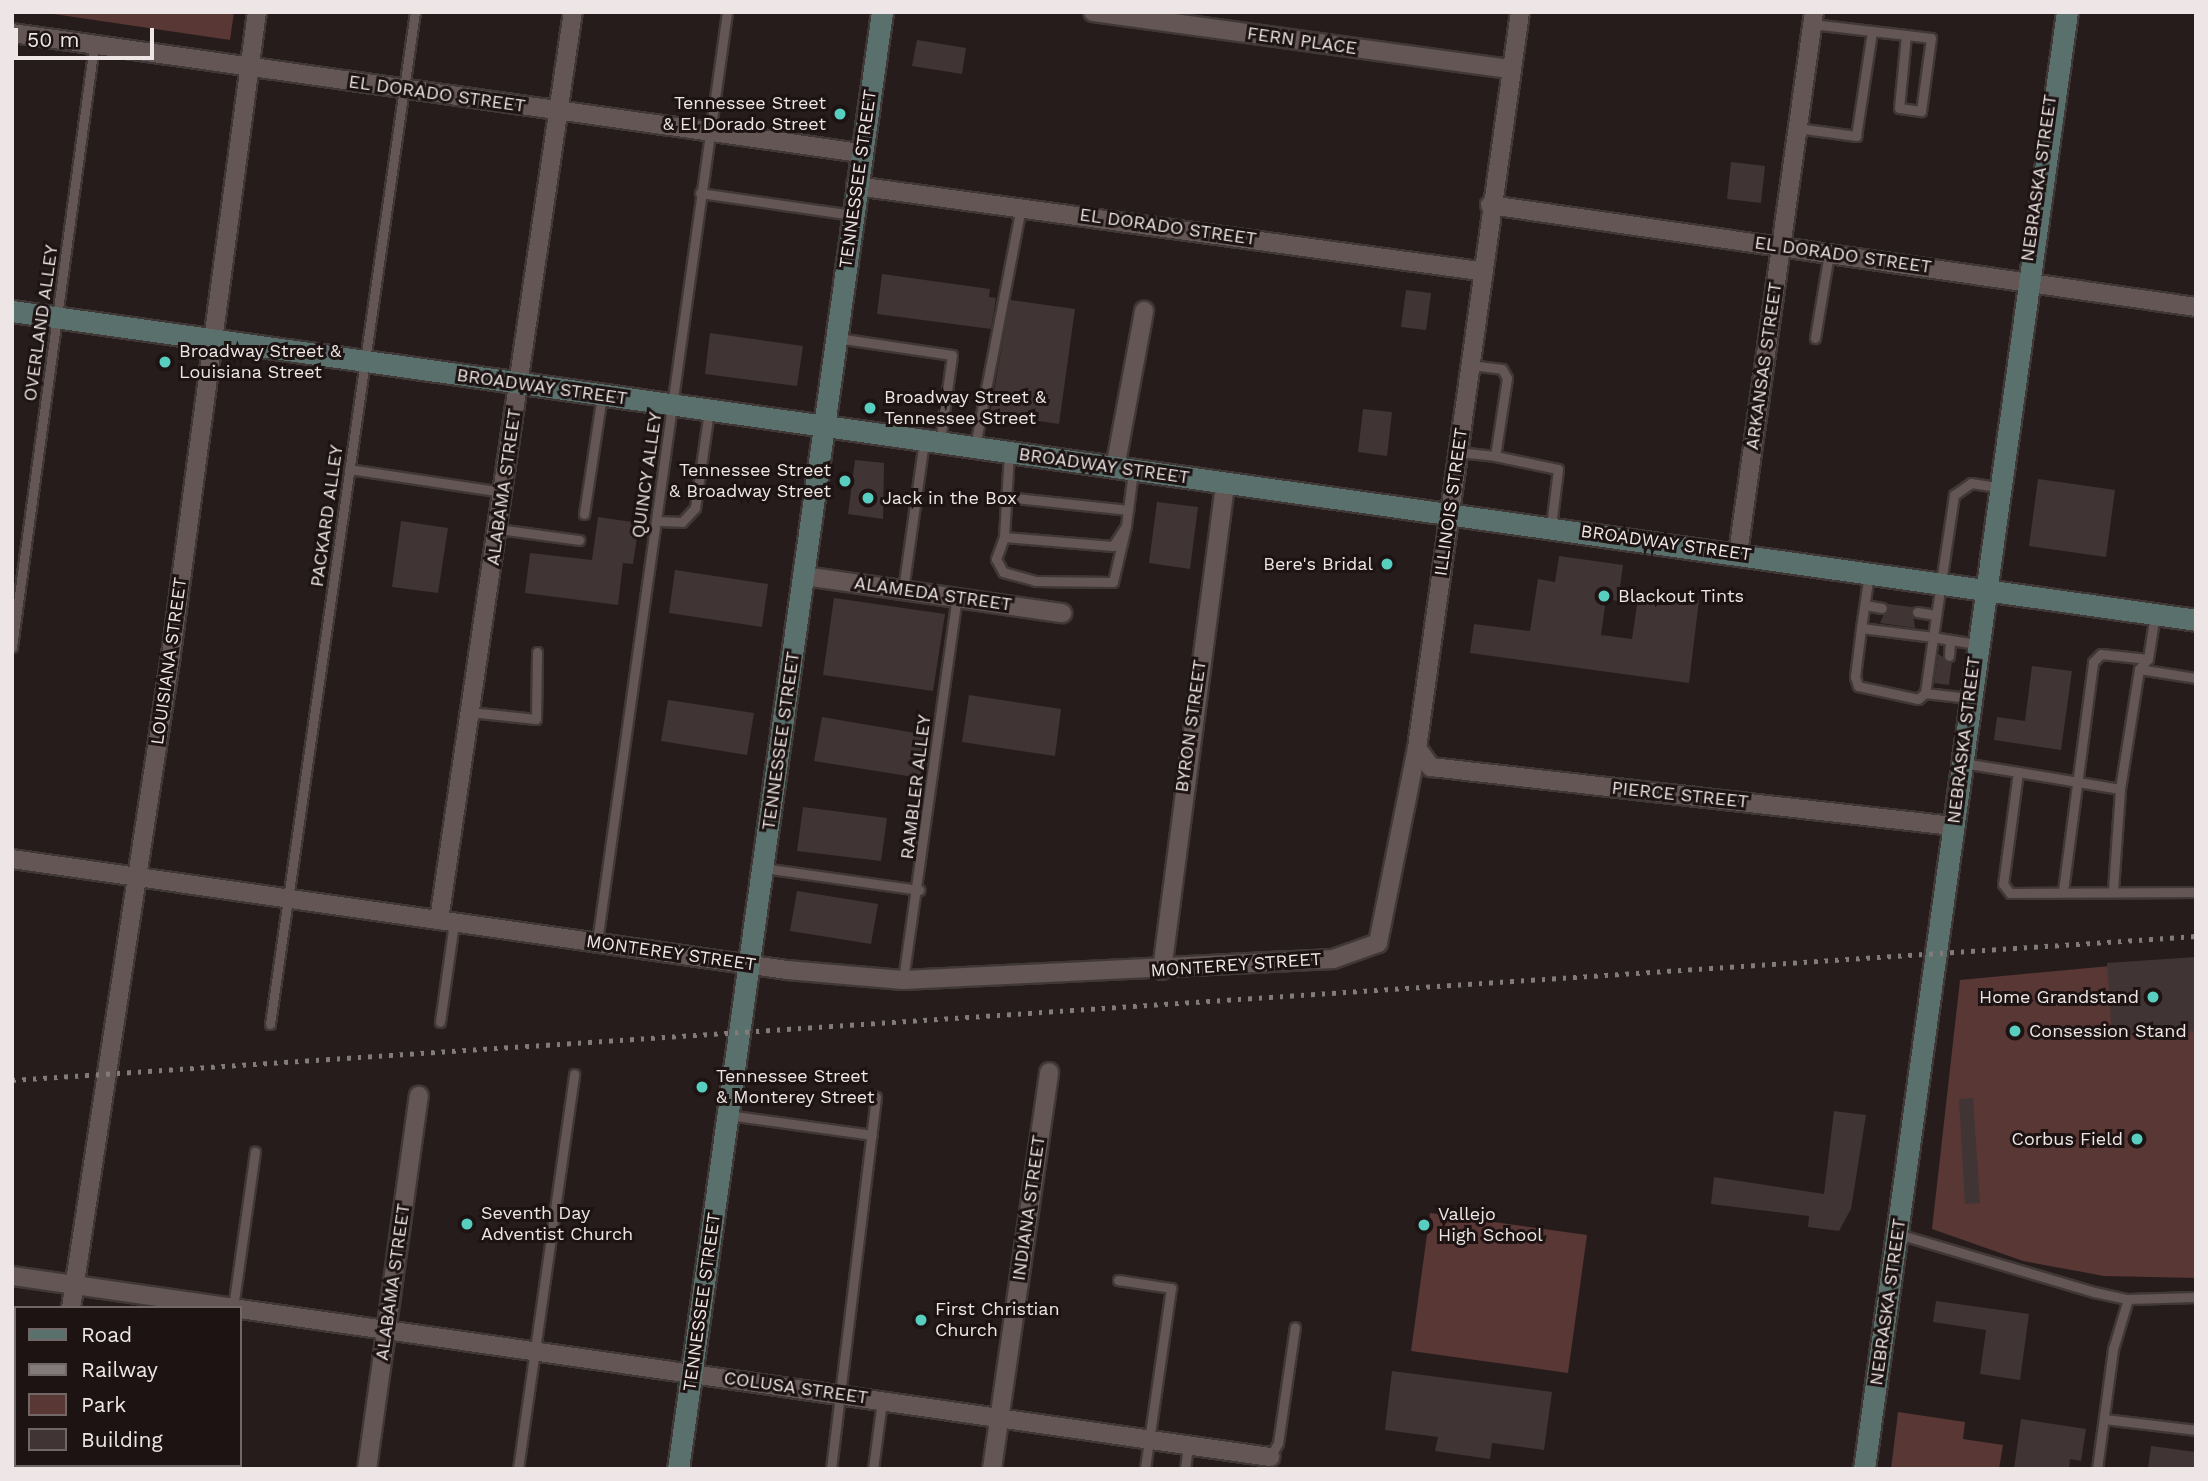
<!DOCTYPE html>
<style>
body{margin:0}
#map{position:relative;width:2208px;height:1481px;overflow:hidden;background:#271c1c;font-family:"Work Sans",sans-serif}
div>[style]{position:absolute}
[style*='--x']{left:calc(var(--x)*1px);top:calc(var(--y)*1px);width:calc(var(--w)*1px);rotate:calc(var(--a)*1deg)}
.green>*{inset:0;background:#583735}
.building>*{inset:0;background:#403534}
.roads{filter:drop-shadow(2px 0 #403837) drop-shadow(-2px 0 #403837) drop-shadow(0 2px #403837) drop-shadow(0 -2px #403837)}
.lane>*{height:9px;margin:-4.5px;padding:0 4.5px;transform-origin:4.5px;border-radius:4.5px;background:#635655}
.street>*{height:18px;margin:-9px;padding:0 9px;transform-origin:9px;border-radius:9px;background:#635655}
.secondary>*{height:21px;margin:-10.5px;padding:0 10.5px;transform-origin:10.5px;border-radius:10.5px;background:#59706c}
.rail>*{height:5px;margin-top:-2.5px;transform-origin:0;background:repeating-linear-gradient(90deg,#837a7a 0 3.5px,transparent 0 10.5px)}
.dots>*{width:19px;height:19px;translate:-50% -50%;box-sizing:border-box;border:4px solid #1d1313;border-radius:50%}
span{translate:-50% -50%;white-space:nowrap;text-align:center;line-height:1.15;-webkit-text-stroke:6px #1d1313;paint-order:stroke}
.street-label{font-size:18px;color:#eee6e6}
.poi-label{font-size:18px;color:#eee6e6}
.right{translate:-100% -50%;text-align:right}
.left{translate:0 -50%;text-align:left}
.frame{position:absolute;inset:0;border:14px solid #eee6e6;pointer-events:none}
.legend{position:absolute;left:14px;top:1306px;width:228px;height:161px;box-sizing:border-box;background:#1d1313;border:2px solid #716767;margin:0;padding:9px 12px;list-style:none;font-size:21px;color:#eee6e6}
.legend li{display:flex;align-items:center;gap:14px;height:35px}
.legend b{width:35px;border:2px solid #716767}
.scale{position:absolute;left:14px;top:28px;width:140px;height:32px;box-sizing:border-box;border:4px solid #eee6e6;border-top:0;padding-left:9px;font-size:21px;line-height:24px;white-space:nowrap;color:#eee6e6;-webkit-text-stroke:5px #1d1313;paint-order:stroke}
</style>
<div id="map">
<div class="green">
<i style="clip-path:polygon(40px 12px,234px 12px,230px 40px)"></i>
<i style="clip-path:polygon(2196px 958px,2196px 1278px,2104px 1276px,2023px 1261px,1932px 1229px,1960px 980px)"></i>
<i style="clip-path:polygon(1430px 1213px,1587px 1235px,1568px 1373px,1411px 1351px)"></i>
<i style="clip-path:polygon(1898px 1412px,1965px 1422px,1963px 1439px,2003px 1445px,1999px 1469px,1891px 1469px)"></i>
</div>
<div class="building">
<i style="clip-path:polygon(917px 40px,966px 48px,962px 74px,912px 66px)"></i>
<i style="clip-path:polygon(1731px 162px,1765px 166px,1761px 203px,1727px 199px)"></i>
<i style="clip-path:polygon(882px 274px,990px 289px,989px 297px,996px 298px,991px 329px,877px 314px)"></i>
<i style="clip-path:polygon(1406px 290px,1431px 293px,1426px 330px,1401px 327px)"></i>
<i style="clip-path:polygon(1010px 300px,1075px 309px,1059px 424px,990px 414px)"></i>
<i style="clip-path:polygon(710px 333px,803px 346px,797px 386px,705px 374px)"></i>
<i style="clip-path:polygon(1363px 409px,1392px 412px,1387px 456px,1358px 452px)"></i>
<i style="clip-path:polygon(855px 460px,884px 463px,883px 519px,848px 514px)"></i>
<i style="clip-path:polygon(2038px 479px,2115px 490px,2106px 557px,2029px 546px)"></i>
<i style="clip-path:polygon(1157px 502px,1198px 507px,1190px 569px,1149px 563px)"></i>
<i style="clip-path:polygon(598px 517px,639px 523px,633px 564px,623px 563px,618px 605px,525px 593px,530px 553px,592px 560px)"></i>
<i style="clip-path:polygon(401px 521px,448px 528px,438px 593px,392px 587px)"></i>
<i style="clip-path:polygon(1559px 556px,1623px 565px,1618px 601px,1606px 599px,1601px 635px,1632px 639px,1639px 591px,1699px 600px,1689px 683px,1470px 653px,1474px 624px,1530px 631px,1538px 579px,1555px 582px)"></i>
<i style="clip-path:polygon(675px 570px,768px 584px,762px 627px,669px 613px)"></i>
<i style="clip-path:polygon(834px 598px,945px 614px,933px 691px,823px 675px)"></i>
<i style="clip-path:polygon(1888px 604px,1912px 607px,1915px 628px,1880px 623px)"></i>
<i style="clip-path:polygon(1938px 654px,1952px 662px,1949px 685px,1934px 683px)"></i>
<i style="clip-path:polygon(2032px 666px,2072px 671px,2061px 750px,1994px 740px,1997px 717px,2025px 721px)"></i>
<i style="clip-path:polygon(969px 695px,1061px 709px,1055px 756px,962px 742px)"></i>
<i style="clip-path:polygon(668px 700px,754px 713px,747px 755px,661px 741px)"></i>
<i style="clip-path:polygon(822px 717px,927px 735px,920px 778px,814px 761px)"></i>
<i style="clip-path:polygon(803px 807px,887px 818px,881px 861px,797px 851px)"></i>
<i style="clip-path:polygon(797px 891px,878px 904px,871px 944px,790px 931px)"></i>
<i style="clip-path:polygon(2196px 957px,2196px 1031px,2112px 1036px,2107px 963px)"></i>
<i style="clip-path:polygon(1973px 1098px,1980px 1203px,1965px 1204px,1959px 1099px)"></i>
<i style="clip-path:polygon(1834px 1111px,1866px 1115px,1851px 1209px,1839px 1231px,1808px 1227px,1809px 1216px,1711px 1204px,1714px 1177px,1824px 1194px)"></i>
<i style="clip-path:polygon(1936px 1301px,2029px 1314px,2020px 1380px,1980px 1374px,1986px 1330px,1933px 1322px)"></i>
<i style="clip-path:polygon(1392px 1371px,1552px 1392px,1544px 1450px,1492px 1443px,1490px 1459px,1435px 1451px,1438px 1437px,1385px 1430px)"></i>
<i style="clip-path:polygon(2021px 1419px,2086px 1429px,2081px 1461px,2070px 1459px,2069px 1469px,2014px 1469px)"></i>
<i style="clip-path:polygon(2151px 1446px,2196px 1452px,2196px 1469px,2148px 1469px)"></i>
</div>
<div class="roads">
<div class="lane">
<i style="--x:1812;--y:24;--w:95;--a:6.7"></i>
<i style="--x:1906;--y:35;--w:25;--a:7"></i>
<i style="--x:1931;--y:38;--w:74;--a:97.8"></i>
<i style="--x:1921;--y:111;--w:22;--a:-172"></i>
<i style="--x:1899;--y:108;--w:73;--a:-84.5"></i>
<i style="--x:1797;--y:128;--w:60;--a:7.7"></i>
<i style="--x:1856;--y:136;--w:106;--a:-81.3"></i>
<i style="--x:700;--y:193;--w:155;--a:8.2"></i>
<i style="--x:837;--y:338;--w:116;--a:8.4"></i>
<i style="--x:952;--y:355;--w:88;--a:97.9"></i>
<i style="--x:1815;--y:338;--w:86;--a:-80.6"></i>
<i style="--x:1470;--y:365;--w:32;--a:7"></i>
<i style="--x:1502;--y:369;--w:10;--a:61"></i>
<i style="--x:1507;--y:378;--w:79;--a:98.7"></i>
<i style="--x:1495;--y:456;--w:64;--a:11.7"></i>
<i style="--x:1558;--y:469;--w:58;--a:96.9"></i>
<i style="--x:975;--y:446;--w:242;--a:-79.1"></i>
<i style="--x:1458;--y:452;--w:37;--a:6"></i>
<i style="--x:349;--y:469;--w:156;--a:8.5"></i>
<i style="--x:1006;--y:497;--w:123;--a:6.1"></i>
<i style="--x:584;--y:514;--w:120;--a:-81.4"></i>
<i style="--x:657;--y:521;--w:25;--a:2"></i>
<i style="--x:682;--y:522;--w:19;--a:-47"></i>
<i style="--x:695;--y:508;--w:98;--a:-81.8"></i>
<i style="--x:1126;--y:526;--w:57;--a:103.1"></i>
<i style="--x:1113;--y:582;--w:77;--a:-179.3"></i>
<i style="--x:1036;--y:581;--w:34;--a:-165"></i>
<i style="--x:1003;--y:572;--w:15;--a:-118"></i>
<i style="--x:996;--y:559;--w:23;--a:-70"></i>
<i style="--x:1004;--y:537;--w:109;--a:4.7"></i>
<i style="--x:1113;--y:546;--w:24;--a:-57"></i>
<i style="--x:1126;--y:526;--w:55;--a:-82.7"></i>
<i style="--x:498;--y:529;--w:82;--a:7.7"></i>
<i style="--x:1004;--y:537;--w:84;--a:-86.6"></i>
<i style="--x:903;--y:590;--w:150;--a:-82"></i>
<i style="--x:1865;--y:605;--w:17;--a:10"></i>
<i style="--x:1917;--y:612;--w:19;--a:9"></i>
<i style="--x:1861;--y:628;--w:73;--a:7.1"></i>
<i style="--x:1933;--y:637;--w:57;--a:98.1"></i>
<i style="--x:1925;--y:693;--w:9;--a:139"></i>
<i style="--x:1918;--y:699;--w:61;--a:-167.8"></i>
<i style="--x:1858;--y:686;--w:9;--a:-108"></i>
<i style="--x:1855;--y:677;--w:49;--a:-83"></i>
<i style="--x:1861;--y:628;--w:55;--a:-81.6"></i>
<i style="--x:1976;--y:644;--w:44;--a:-170.8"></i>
<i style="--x:1933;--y:637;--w:144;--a:-81.6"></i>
<i style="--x:1954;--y:495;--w:21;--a:-35"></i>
<i style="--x:1971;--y:483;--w:26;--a:9"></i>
<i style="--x:12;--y:647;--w:608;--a:-82.24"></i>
<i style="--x:1949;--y:656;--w:16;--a:-86"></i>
<i style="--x:2139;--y:669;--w:58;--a:9"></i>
<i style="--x:1925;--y:693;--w:44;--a:6.5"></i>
<i style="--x:470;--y:712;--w:66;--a:6.1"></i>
<i style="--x:536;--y:719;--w:67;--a:-89.1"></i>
<i style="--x:1963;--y:763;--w:56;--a:9.3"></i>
<i style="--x:2120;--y:789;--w:103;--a:-170.5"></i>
<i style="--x:2018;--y:772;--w:113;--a:97.6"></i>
<i style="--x:2003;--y:884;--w:11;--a:52"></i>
<i style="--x:2010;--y:893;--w:186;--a:-0.3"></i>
<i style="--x:763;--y:868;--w:158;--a:8"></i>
<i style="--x:2113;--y:890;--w:101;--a:-86"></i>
<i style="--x:2120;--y:789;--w:121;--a:-81"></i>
<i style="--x:2139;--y:669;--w:13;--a:-48"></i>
<i style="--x:2148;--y:659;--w:46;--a:-81.2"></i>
<i style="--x:2063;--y:891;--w:231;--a:-82.5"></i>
<i style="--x:2093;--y:662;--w:11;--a:-45"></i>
<i style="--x:2101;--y:654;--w:47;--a:6.1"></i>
<i style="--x:597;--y:942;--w:939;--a:-82.04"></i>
<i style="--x:903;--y:980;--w:386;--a:-82"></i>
<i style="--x:440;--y:1022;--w:100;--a:-82"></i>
<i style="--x:270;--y:1024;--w:1022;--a:-81.85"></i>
<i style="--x:728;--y:1115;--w:145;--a:7.9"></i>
<i style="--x:1898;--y:1234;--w:204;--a:16.5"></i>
<i style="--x:2094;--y:1292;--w:35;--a:12"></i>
<i style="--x:2128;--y:1299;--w:68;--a:-1.7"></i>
<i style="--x:1118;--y:1280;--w:54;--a:8.6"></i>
<i style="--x:1171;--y:1288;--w:183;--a:98.2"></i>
<i style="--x:233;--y:1308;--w:158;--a:-82"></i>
<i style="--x:2104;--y:1419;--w:93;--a:6.8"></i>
<i style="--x:1270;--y:1457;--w:16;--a:-60"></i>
<i style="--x:1278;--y:1443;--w:117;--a:-81.7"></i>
<i style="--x:209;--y:1469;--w:4;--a:-76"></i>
<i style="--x:518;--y:1469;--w:399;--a:-81.9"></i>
<i style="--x:831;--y:1469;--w:375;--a:-83.1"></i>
<i style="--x:873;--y:1469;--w:69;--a:-82.5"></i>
<i style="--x:1185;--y:1469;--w:24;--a:-83"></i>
<i style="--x:2097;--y:1469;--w:121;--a:-82.4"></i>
<i style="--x:2113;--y:1349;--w:52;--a:-73.3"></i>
</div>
<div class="street">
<i style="--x:1093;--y:12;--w:422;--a:7.8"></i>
<i style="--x:12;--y:33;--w:857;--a:8.05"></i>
<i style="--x:856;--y:186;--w:630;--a:7.76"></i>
<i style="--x:1490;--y:205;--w:713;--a:8.22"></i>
<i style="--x:1115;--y:468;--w:160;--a:-79.5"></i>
<i style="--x:1738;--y:553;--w:546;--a:-82"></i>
<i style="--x:804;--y:576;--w:261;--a:8.2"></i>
<i style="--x:1417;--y:748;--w:24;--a:54"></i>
<i style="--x:1431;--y:767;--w:525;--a:6.45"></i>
<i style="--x:12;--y:859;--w:783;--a:8.15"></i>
<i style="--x:787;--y:970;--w:116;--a:4.9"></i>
<i style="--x:903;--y:980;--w:431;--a:-2.8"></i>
<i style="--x:1333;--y:959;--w:48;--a:-19.6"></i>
<i style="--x:1378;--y:943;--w:199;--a:-78.7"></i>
<i style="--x:1417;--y:748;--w:743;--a:-82.03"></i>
<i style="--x:439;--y:920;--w:918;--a:-81.61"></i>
<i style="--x:1162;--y:970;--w:491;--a:-82.6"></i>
<i style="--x:12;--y:1276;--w:224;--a:8.2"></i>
<i style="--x:71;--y:1308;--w:654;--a:-81.29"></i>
<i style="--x:170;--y:662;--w:656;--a:-82.38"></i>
<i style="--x:240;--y:1309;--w:1041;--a:8.18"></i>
<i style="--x:47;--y:1469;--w:4;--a:-90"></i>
<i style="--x:367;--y:1469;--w:377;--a:-82.1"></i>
<i style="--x:992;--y:1469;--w:401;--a:-81.8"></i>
</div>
<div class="secondary">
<i style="--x:12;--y:311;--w:2206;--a:8.05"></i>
<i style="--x:678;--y:1469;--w:1471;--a:-82.03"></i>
<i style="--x:1864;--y:1469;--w:1471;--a:-82.07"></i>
</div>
</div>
<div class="rail">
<i style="--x:12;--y:1080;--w:2189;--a:-3.77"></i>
</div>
<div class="dots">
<i style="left:840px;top:114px;background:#58cec0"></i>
<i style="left:165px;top:362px;background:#58cec0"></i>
<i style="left:870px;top:408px;background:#58cec0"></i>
<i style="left:845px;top:481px;background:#58cec0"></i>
<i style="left:868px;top:498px;background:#58cec0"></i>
<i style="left:1387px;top:564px;background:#58cec0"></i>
<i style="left:1604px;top:596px;background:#58cec0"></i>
<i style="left:2153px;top:997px;background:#58cec0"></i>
<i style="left:2015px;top:1031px;background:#58cec0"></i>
<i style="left:702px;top:1087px;background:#58cec0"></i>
<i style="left:2137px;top:1139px;background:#58cec0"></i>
<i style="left:467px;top:1224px;background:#58cec0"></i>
<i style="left:1424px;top:1225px;background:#58cec0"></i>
<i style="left:921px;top:1320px;background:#58cec0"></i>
</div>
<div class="street-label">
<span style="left:1302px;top:41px;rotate:8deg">FERN PLACE</span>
<span style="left:437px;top:94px;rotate:8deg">EL DORADO STREET</span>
<span style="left:2039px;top:178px;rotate:-82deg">NEBRASKA STREET</span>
<span style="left:858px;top:179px;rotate:-82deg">TENNESSEE STREET</span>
<span style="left:1168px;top:227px;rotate:8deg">EL DORADO STREET</span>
<span style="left:1843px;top:255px;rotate:8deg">EL DORADO STREET</span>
<span style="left:41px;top:323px;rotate:-82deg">OVERLAND ALLEY</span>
<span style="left:1764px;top:366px;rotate:-82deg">ARKANSAS STREET</span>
<span style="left:542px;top:387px;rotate:8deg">BROADWAY STREET</span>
<span style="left:1104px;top:466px;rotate:8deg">BROADWAY STREET</span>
<span style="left:647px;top:475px;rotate:-82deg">QUINCY ALLEY</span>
<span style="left:504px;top:487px;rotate:-82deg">ALABAMA STREET</span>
<span style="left:1451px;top:502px;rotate:-82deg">ILLINOIS STREET</span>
<span style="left:327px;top:516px;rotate:-82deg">PACKARD ALLEY</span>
<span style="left:1666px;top:543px;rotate:8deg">BROADWAY STREET</span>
<span style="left:933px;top:594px;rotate:8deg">ALAMEDA STREET</span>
<span style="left:169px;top:661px;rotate:-82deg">LOUISIANA STREET</span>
<span style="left:1191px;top:726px;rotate:-82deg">BYRON STREET</span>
<span style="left:1964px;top:740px;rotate:-83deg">NEBRASKA STREET</span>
<span style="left:781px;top:741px;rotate:-82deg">TENNESSEE STREET</span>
<span style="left:916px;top:787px;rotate:-83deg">RAMBLER ALLEY</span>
<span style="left:1680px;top:795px;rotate:6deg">PIERCE STREET</span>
<span style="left:671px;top:953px;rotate:8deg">MONTEREY STREET</span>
<span style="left:1236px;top:965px;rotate:-4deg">MONTEREY STREET</span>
<span style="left:1029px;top:1208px;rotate:-82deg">INDIANA STREET</span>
<span style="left:393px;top:1282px;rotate:-82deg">ALABAMA STREET</span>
<span style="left:702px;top:1302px;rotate:-82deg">TENNESSEE STREET</span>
<span style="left:1888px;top:1302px;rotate:-82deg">NEBRASKA STREET</span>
<span style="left:796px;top:1388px;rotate:8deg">COLUSA STREET</span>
</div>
<div class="poi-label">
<span class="right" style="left:826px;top:114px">Tennessee Street<br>&amp; El Dorado Street</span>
<span class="left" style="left:179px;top:362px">Broadway Street &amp;<br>Louisiana Street</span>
<span class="left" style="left:884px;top:408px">Broadway Street &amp;<br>Tennessee Street</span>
<span class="right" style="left:831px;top:481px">Tennessee Street<br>&amp; Broadway Street</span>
<span class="left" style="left:882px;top:498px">Jack in the Box</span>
<span class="right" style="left:1373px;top:564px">Bere's Bridal</span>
<span class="left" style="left:1618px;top:596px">Blackout Tints</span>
<span class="right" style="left:2139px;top:997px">Home Grandstand</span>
<span class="left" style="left:2029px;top:1031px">Consession Stand</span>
<span class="left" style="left:716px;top:1087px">Tennessee Street<br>&amp; Monterey Street</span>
<span class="right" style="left:2123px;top:1139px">Corbus Field</span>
<span class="left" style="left:481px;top:1224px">Seventh Day<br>Adventist Church</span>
<span class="left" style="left:1438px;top:1225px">Vallejo<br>High School</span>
<span class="left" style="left:935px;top:1320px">First Christian<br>Church</span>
</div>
<div class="frame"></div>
<ul class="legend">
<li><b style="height:9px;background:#59706c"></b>Road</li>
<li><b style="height:9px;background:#837a7a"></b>Railway</li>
<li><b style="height:19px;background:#583735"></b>Park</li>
<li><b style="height:19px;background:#403534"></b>Building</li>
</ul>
<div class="scale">50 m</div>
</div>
